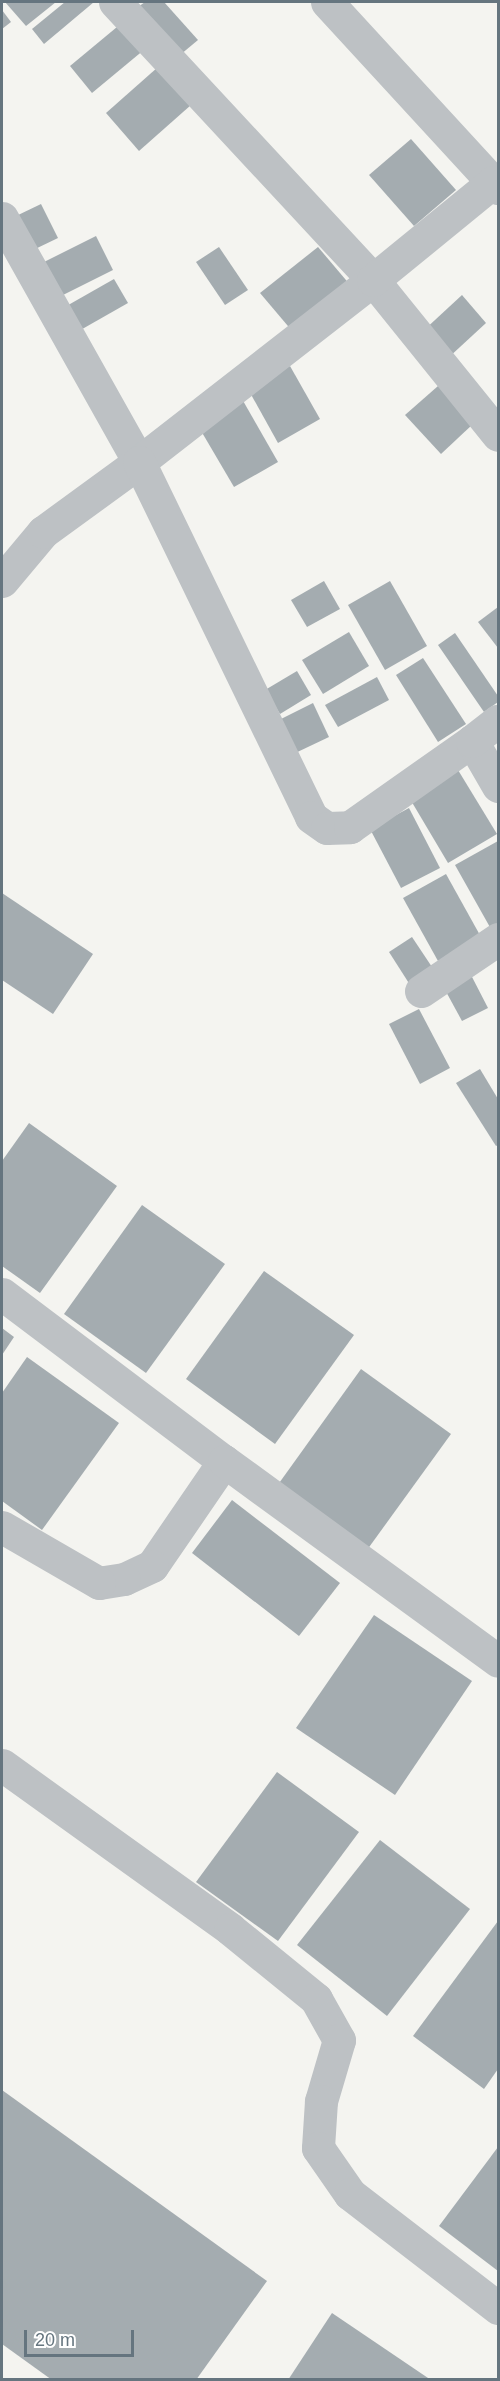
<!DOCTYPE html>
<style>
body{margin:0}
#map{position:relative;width:500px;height:2381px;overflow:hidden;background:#f4f4f0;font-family:Helvetica,sans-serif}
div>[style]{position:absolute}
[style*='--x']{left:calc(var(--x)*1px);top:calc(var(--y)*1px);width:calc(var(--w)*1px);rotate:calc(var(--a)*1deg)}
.building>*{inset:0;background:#a4acb0}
.minor>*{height:33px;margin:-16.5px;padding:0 16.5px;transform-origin:16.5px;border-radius:16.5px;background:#bdc1c4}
span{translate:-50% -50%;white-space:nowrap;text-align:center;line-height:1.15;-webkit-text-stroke:6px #fff;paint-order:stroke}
.frame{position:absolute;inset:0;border:3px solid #65757f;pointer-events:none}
.scale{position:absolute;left:24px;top:2330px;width:110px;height:27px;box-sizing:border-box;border:3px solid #65757f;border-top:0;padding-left:8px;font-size:18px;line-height:21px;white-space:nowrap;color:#65757f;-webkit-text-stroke:4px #fff;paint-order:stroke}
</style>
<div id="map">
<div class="building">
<i style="clip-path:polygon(5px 2px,56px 2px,26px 26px)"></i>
<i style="clip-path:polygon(65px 2px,94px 2px,44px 44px,32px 29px)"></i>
<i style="clip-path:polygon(145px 2px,164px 2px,198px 40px,180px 55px,138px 7px)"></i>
<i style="clip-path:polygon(2px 10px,11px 22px,2px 29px)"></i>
<i style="clip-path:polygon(123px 22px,145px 49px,92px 93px,70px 66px)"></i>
<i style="clip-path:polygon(158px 67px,191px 105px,139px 151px,106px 113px)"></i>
<i style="clip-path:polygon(411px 139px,456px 190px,414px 226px,369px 175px)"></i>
<i style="clip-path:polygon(41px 204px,58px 238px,31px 251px,14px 217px)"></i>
<i style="clip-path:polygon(96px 236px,113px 270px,61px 296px,44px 262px)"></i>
<i style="clip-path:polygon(219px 247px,248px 290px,225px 305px,196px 262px)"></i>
<i style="clip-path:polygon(318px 247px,351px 286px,293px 332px,260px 293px)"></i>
<i style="clip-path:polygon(114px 279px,128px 303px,77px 332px,63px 308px)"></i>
<i style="clip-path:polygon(462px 295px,486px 323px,447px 359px,422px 332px)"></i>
<i style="clip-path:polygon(290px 366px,320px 419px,278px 443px,248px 389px)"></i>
<i style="clip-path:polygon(438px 386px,473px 424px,441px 454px,405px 415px)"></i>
<i style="clip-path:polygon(242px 399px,278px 462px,234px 487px,197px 424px)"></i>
<i style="clip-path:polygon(324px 581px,340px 609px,307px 627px,291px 600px)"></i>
<i style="clip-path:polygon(390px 581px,427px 646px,385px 670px,348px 605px)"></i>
<i style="clip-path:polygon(498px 607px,498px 648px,478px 622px)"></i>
<i style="clip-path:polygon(349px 632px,369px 666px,323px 694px,302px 660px)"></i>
<i style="clip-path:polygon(455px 633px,498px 696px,498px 702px,484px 712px,438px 645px)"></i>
<i style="clip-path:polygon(423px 658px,466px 724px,438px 742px,396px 675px)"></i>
<i style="clip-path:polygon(297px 671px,311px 695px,280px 714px,265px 690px)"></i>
<i style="clip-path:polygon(377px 677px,389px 700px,338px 727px,325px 705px)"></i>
<i style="clip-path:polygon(313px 703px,329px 737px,289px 756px,273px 723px)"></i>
<i style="clip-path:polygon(458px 770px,497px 834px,448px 863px,410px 799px)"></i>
<i style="clip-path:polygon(409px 808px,440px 868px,401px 888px,370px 829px)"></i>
<i style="clip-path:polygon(498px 841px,498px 924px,491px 929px,455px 865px)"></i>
<i style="clip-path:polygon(446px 874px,481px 937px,438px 961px,403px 898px)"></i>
<i style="clip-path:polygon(2px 893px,93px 954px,53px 1014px,2px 980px)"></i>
<i style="clip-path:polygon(412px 937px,436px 973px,412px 988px,389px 952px)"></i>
<i style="clip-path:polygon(471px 975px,488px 1008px,462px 1021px,444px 988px)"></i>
<i style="clip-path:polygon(419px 1009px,450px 1068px,420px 1084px,389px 1024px)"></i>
<i style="clip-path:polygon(480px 1069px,498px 1099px,498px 1145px,496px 1146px,456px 1083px)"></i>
<i style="clip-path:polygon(29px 1123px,117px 1186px,40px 1293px,2px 1266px,2px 1161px)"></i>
<i style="clip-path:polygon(142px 1205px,225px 1264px,146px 1373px,64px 1314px)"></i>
<i style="clip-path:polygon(264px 1271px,354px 1335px,275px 1444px,186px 1379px)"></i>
<i style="clip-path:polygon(2px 1328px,14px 1337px,2px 1355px)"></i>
<i style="clip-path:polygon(27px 1357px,119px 1423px,42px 1530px,2px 1501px,2px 1393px)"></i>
<i style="clip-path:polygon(361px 1369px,451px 1434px,367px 1550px,277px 1486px)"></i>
<i style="clip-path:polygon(232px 1500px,340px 1583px,299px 1636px,192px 1553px)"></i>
<i style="clip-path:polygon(374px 1615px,472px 1681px,395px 1795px,296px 1728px)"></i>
<i style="clip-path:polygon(277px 1772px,359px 1832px,278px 1941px,196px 1882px)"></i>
<i style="clip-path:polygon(380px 1840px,470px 1909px,387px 2016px,297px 1945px)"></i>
<i style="clip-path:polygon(498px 1921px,498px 2069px,484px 2089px,413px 2036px)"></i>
<i style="clip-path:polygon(2px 2090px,267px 2281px,196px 2380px,52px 2380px,2px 2344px)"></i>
<i style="clip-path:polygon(498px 2147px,498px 2271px,439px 2226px)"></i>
<i style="clip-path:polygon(332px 2313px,431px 2380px,288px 2380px)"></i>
</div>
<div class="minor">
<i style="--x:115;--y:2;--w:379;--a:47.1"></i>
<i style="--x:373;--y:280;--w:199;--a:51.1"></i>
<i style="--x:327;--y:2;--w:253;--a:47.4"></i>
<i style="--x:2;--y:218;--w:280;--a:60.7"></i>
<i style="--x:139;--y:462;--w:296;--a:-37.9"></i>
<i style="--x:373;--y:280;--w:155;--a:-39.2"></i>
<i style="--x:2;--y:581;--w:64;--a:-50.1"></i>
<i style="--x:43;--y:532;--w:119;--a:-36.1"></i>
<i style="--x:139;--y:462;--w:394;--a:64.1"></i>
<i style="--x:311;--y:817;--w:19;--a:35"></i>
<i style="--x:327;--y:828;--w:23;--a:-2"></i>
<i style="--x:350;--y:827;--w:149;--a:-35.2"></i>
<i style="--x:472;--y:741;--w:52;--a:60"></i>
<i style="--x:472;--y:741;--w:33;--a:-38"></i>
<i style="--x:421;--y:991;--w:93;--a:-34"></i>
<i style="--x:2;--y:1294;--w:278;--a:37"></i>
<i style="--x:224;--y:1461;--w:127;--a:124.4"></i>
<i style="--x:152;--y:1566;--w:31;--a:155"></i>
<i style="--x:124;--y:1579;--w:25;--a:171"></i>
<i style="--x:99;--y:1583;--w:112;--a:-150"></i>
<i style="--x:224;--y:1461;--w:339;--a:36.1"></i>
<i style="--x:2;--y:1765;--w:281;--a:35.7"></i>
<i style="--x:230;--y:1929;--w:111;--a:39.1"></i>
<i style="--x:316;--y:1999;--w:47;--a:60.7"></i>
<i style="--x:339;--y:2040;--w:64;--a:106.4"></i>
<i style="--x:321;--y:2101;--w:47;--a:93.7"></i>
<i style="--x:318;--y:2148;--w:56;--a:55.2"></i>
<i style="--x:350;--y:2194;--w:187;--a:37.6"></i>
</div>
<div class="frame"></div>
<div class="scale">20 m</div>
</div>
